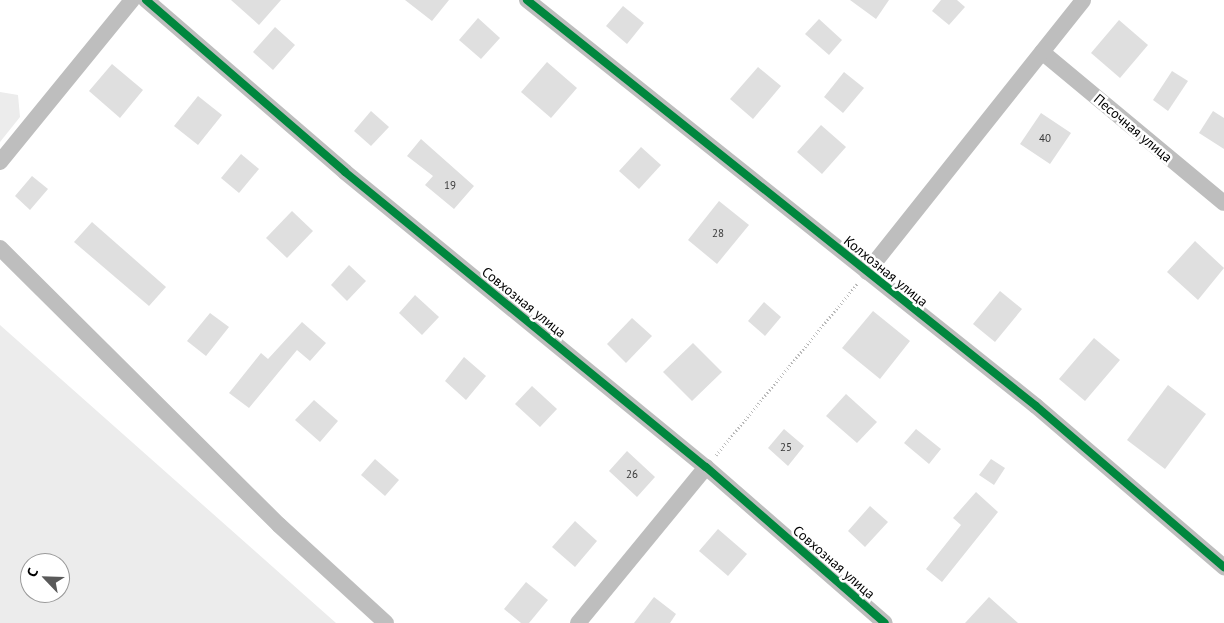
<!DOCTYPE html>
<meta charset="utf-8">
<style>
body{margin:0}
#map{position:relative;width:1224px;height:623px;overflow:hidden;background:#fff;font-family:"PT Sans",sans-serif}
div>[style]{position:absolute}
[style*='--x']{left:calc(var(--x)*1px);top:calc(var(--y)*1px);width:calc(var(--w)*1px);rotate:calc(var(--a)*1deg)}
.green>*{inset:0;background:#ececec}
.building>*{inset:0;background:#dfdfdf}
.path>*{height:3px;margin-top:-1.5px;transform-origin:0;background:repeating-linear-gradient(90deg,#b9b9b9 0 1px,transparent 0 3.5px)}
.street>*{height:16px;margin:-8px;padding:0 8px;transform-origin:8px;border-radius:8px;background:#bebebe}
.cycleway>*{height:8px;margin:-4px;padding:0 4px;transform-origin:4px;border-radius:4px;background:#00873e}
span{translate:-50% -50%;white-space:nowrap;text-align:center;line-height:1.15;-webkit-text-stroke:5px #fff;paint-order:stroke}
.number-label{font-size:11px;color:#383838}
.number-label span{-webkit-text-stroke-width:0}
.street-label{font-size:14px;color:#000}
.north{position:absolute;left:20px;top:553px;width:50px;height:50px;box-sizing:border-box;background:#fff;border:1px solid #999;border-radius:50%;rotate:294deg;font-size:14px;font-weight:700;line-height:20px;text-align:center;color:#000}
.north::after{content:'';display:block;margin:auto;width:18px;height:22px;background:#595959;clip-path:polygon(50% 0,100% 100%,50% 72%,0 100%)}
</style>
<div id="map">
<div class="green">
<i style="clip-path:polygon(0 92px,18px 95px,20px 117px,0 142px)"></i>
<i style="clip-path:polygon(evenodd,0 325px,336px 623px,0 623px,0 325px,30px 563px,60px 563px,60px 593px,30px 593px,30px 563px)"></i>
</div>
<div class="building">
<i style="clip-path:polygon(231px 0,281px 0,259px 25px)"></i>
<i style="clip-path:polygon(405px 0,449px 0,432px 21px)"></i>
<i style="clip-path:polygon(850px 0,889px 0,876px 19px)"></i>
<i style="clip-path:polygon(941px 0,957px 0,965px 7px,949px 25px,932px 11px)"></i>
<i style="clip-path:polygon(623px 6px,644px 23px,627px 44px,606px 26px)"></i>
<i style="clip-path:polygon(478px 18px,500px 38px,481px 59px,459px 40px)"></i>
<i style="clip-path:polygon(819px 19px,842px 40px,829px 55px,805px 34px)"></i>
<i style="clip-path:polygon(1119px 20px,1148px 45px,1120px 78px,1091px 53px)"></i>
<i style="clip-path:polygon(275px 27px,295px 45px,273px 70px,253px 52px)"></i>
<i style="clip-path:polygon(547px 62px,577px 88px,551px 118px,521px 92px)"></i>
<i style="clip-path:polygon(112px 64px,143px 90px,120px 118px,89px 91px)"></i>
<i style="clip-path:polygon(758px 67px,781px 86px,753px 119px,730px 99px)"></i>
<i style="clip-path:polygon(1172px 71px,1188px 81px,1168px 111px,1153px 100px)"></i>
<i style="clip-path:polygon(844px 72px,864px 88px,843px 113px,824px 97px)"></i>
<i style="clip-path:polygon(198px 96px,222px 115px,198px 145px,174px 126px)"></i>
<i style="clip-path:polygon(371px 111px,389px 127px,371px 146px,354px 131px)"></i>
<i style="clip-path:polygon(1213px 111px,1224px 118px,1224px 149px,1199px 133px)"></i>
<i style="clip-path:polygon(1041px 113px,1071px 133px,1050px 164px,1020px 144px)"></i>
<i style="clip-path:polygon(821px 125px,846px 147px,822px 174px,797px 152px)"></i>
<i style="clip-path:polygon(421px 139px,474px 186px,454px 209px,425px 185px,433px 176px,407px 156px)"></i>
<i style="clip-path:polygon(641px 147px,661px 165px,639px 189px,619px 171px)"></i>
<i style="clip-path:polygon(241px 154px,259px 169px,239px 193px,221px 178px)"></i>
<i style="clip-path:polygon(32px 176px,48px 189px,30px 210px,15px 196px)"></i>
<i style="clip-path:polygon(719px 201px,749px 225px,717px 264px,688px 240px)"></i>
<i style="clip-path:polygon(292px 211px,313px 231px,287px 258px,266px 238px)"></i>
<i style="clip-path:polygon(92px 222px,166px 287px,149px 306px,74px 242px)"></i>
<i style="clip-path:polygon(1195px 241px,1224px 268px,1198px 300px,1167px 272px)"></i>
<i style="clip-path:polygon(349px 265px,366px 281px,347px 301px,331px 285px)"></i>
<i style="clip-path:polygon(1000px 291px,1022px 309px,995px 342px,973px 324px)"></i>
<i style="clip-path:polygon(415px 295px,439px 317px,422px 335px,399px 313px)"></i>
<i style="clip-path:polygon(764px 302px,781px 317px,765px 336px,748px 321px)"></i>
<i style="clip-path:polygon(873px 311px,910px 341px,880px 379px,842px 348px)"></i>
<i style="clip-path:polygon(210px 313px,229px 327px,206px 356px,187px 341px)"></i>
<i style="clip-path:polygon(632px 318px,652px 336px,626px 363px,607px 344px)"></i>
<i style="clip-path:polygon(302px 322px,326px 343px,310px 361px,297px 350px,249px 408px,229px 393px,261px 353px,268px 359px)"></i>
<i style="clip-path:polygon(1094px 338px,1120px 360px,1085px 401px,1059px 379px)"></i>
<i style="clip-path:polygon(693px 343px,722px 372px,692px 401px,663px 372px)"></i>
<i style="clip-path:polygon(464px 357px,486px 376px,466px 400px,445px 381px)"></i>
<i style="clip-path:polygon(1168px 385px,1206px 414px,1165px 469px,1127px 440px)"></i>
<i style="clip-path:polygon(532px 386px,557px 409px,540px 427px,515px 404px)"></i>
<i style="clip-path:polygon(846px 394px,877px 422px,857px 443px,826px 416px)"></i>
<i style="clip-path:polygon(314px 400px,338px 421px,320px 442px,295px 420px)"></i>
<i style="clip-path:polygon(784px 429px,804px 446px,788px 466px,768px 448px)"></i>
<i style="clip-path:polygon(916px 429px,941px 449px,929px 464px,904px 443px)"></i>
<i style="clip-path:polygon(627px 451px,655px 477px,637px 497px,609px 471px)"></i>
<i style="clip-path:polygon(375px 459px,399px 480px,385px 496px,361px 475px)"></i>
<i style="clip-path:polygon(991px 459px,1005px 468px,994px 485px,979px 475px)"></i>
<i style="clip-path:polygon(976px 492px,998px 512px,942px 582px,926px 569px,961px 525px,953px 518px)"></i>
<i style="clip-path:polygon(870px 506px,888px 522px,865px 547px,848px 531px)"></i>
<i style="clip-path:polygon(575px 521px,597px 541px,575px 567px,552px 547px)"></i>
<i style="clip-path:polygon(718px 529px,747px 554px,728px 576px,699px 551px)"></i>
<i style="clip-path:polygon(526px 582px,548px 600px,529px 623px,521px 623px,504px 609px)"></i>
<i style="clip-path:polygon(654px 597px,676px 614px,670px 623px,634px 623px)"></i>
<i style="clip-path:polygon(989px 597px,1018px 623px,965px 623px)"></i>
</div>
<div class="path">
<i style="--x:716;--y:455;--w:222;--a:-50.5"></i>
</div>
<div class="street">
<i style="--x:146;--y:0;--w:263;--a:40.8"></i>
<i style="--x:345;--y:172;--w:466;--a:39.3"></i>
<i style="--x:706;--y:467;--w:237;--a:41.1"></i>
<i style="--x:527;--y:0;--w:651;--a:38.58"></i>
<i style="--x:1036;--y:406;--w:248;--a:40.6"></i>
<i style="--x:1042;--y:52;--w:236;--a:39.7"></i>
<i style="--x:0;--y:162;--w:209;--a:-50.8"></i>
<i style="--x:0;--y:248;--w:393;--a:44.8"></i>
<i style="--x:279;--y:525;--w:145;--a:42.5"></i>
<i style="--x:867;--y:272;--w:347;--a:-51.5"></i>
<i style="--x:578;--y:623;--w:202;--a:-50.6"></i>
</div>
<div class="cycleway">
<i style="--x:146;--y:0;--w:263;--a:40.8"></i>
<i style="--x:345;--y:172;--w:466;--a:39.3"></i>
<i style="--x:706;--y:467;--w:237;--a:41.1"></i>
<i style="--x:527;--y:0;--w:651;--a:38.58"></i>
<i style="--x:1036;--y:406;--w:248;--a:40.6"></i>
</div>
<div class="number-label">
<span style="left:1045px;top:138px">40</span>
<span style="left:450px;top:185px">19</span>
<span style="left:718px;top:233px">28</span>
<span style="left:786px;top:447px">25</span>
<span style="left:632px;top:474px">26</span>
</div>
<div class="street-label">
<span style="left:1133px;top:128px;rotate:40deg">Песочная улица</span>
<span style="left:886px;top:271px;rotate:39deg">Колхозная улица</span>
<span style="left:524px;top:302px;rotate:39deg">Совхозная улица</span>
<span style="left:834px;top:562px;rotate:41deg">Совхозная улица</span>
</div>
<div class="north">С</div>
</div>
